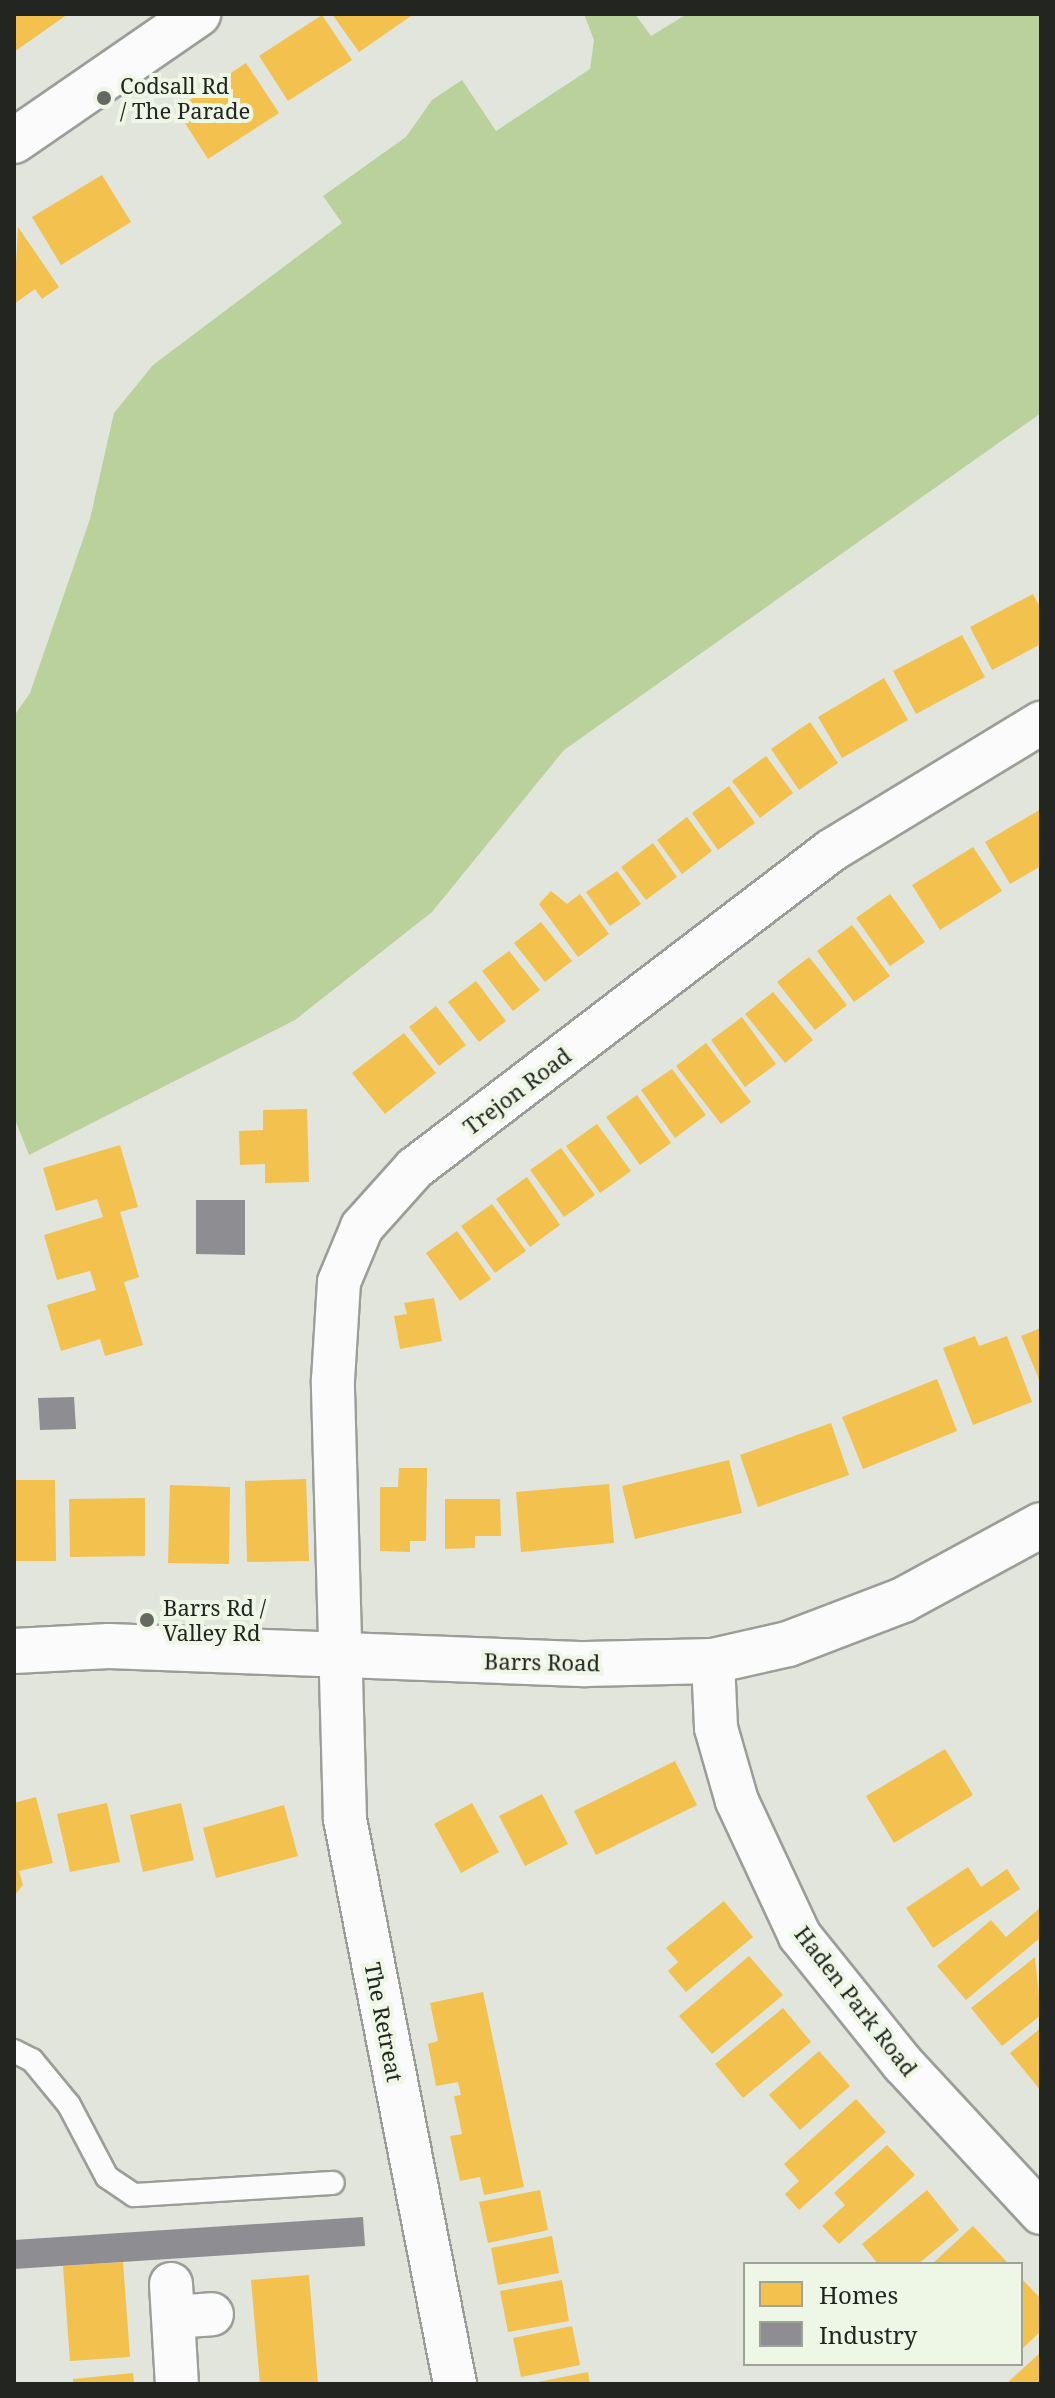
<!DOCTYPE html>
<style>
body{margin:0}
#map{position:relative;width:1055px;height:2398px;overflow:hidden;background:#e1e5dc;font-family:"Noto Serif",serif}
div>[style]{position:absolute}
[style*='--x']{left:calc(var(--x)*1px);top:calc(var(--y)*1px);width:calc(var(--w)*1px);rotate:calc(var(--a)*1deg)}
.forest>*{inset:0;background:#bad19c}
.homes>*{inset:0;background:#f2c14e}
.industry>*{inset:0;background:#8d8d92}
.roads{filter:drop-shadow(2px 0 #9b9e98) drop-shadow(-2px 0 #9b9e98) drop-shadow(0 2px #9b9e98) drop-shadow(0 -2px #9b9e98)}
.lane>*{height:22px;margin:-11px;padding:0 11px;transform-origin:11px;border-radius:11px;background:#fafbfa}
.street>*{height:42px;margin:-21px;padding:0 21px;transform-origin:21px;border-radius:21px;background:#fafbfa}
.secondary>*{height:44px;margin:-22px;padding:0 22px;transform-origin:22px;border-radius:22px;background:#fafbfa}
.dots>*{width:22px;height:22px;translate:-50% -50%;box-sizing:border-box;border:4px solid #eef6e6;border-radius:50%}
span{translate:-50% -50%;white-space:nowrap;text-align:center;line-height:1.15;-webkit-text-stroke:8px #eef6e6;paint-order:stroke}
.poi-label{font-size:22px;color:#232620}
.left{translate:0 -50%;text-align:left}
.street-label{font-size:22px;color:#232620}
.frame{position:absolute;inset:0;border:16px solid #232620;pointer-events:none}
.legend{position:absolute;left:743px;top:2262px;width:280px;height:104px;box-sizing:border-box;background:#eef6e6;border:2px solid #9da397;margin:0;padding:10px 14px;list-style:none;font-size:24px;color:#232620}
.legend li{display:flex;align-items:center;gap:16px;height:40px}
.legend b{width:40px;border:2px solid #9da397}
</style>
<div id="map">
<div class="forest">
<i style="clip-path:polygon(584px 14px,635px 14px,651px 36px,687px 14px,1041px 14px,1041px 413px,564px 750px,432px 912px,295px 1020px,29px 1155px,14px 1117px,14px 716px,30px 693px,90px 519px,114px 413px,153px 365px,342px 223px,323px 196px,406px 137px,432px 100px,462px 80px,496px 131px,590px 69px,594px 40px)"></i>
</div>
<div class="homes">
<i style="clip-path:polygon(14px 14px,68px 14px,14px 52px)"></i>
<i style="clip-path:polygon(332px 14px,414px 14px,359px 52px)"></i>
<i style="clip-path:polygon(322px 15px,352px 60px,288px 101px,259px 56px)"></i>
<i style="clip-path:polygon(246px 63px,279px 113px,208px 159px,176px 109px)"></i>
<i style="clip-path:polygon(102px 175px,131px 222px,61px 265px,32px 217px)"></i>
<i style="clip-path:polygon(18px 227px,59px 287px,42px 299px,35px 289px,14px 304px)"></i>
<i style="clip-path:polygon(1033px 594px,1041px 609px,1041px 644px,992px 670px,970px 627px)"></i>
<i style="clip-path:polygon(962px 635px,985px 677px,916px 714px,893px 671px)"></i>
<i style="clip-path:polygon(884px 678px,908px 720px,842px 758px,818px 717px)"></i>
<i style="clip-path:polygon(810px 722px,838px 763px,799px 790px,771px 749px)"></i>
<i style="clip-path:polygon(766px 756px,793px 793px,760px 818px,732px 781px)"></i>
<i style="clip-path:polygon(729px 786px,755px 823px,718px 850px,692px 813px)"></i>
<i style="clip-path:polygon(1041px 809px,1041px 866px,1010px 884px,985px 842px)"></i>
<i style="clip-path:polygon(687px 817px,712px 851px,682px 874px,657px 840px)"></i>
<i style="clip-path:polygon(653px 843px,677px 877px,646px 900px,621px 867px)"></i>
<i style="clip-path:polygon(973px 847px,1002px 891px,940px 930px,912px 885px)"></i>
<i style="clip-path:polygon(617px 871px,641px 904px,610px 926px,586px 892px)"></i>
<i style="clip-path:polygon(551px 891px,567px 904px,580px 894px,609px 934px,578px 957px,539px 904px)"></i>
<i style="clip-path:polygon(890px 894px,925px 942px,890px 966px,856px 918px)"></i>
<i style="clip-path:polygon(541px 922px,572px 961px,545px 982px,514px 943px)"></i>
<i style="clip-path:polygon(852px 925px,890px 976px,854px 1002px,817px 951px)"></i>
<i style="clip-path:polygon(509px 951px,540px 990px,513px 1011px,482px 971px)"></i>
<i style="clip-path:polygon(809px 957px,847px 1005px,815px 1030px,777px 982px)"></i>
<i style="clip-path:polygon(476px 981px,506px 1021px,479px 1042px,448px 1002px)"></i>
<i style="clip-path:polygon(773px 992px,813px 1040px,785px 1063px,745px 1014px)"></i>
<i style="clip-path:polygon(436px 1006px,466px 1045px,439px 1066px,409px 1027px)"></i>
<i style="clip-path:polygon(742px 1017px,776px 1064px,745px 1087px,711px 1040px)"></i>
<i style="clip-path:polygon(404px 1033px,436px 1073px,385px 1114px,352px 1073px)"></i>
<i style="clip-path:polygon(706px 1043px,751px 1102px,721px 1124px,676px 1066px)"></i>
<i style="clip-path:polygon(672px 1069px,706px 1115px,675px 1138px,641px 1090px)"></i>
<i style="clip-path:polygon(637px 1095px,671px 1143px,640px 1165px,606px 1117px)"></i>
<i style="clip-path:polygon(307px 1109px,309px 1182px,265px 1183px,265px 1164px,240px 1165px,239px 1131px,263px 1130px,263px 1110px)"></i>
<i style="clip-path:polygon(597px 1124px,631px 1171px,600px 1193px,566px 1146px)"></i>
<i style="clip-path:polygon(120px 1145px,138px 1207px,120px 1212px,139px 1277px,124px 1282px,143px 1345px,105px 1356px,100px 1339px,61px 1351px,47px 1305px,96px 1290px,90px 1271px,57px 1280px,44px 1235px,103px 1217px,97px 1199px,56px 1211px,43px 1168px)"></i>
<i style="clip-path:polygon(561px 1148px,595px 1195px,564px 1217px,530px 1170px)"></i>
<i style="clip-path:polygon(527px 1177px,560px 1225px,530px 1247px,496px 1199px)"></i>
<i style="clip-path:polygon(492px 1204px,526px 1251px,495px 1273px,461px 1226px)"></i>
<i style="clip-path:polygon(457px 1231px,491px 1279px,460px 1301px,426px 1253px)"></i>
<i style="clip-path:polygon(434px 1298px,442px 1341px,400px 1349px,394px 1316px,407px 1314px,404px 1303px)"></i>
<i style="clip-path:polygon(1041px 1328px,1041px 1384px,1021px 1336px)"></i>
<i style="clip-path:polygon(975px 1336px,979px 1346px,1007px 1336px,1032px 1402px,973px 1425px,943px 1348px)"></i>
<i style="clip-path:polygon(937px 1379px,957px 1431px,863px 1469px,842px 1417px)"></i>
<i style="clip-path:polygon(831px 1423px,849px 1475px,758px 1507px,740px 1455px)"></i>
<i style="clip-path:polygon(729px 1460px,742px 1513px,635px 1539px,622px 1486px)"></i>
<i style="clip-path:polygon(399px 1468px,427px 1468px,426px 1541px,410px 1541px,410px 1552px,380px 1551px,380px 1487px,398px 1487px)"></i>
<i style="clip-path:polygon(306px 1479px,309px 1561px,247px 1562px,245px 1481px)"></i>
<i style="clip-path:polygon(14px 1480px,55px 1480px,56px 1561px,14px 1561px)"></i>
<i style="clip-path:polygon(609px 1484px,614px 1543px,521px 1552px,516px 1492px)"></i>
<i style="clip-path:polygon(170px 1485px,230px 1487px,229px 1564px,168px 1563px)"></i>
<i style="clip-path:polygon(145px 1498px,145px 1556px,70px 1557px,69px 1499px)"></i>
<i style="clip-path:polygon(445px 1499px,500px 1499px,501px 1536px,475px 1536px,475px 1548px,445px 1549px)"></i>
<i style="clip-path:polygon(945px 1749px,973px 1795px,894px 1843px,866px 1796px)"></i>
<i style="clip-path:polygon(675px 1761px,697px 1805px,596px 1855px,574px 1811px)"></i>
<i style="clip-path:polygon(542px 1794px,568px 1844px,525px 1866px,499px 1816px)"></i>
<i style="clip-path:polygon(36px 1797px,53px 1863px,19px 1871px,23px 1885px,14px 1896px,14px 1803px)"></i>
<i style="clip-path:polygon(107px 1803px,120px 1862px,70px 1872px,57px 1814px)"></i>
<i style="clip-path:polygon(181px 1803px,194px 1860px,143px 1872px,130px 1815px)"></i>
<i style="clip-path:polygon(472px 1803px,499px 1852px,461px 1873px,434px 1824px)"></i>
<i style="clip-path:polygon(284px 1805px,298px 1856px,216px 1878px,203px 1828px)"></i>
<i style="clip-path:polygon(968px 1867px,981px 1887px,1007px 1869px,1020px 1889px,933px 1948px,906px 1908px)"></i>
<i style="clip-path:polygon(724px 1901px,753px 1937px,686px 1992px,668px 1971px,678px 1962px,666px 1948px)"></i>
<i style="clip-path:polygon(1041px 1907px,1041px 1937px,966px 2000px,937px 1966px,991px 1920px,1006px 1937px)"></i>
<i style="clip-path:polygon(749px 1956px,783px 1995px,712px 2054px,679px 2016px)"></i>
<i style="clip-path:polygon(1035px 1957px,1041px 2015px,1002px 2046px,971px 2008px)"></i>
<i style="clip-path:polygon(483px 1992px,524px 2187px,484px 2195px,480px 2177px,460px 2181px,450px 2136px,462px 2134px,454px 2096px,461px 2095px,458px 2082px,436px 2086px,428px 2044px,438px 2041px,430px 2003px)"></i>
<i style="clip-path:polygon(783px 2008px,811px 2042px,743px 2098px,715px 2064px)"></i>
<i style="clip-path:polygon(1041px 2028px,1041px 2091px,1010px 2053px)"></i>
<i style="clip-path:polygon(819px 2051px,850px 2086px,800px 2130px,769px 2095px)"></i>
<i style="clip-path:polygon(856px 2099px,886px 2132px,799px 2210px,785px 2194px,799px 2181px,784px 2164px)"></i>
<i style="clip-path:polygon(887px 2145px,915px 2175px,839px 2244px,822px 2226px,845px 2205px,834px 2193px)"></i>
<i style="clip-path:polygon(540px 2190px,548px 2230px,488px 2243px,479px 2202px)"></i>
<i style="clip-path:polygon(927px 2190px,959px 2230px,918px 2264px,878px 2264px,862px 2244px)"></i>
<i style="clip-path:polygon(973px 2226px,1007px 2262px,932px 2264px)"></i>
<i style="clip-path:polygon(552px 2236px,559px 2273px,498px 2285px,491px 2248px)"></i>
<i style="clip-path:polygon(123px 2262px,130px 2357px,70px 2361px,63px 2266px)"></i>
<i style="clip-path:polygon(309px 2275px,318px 2384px,260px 2384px,251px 2280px)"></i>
<i style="clip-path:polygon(1021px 2278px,1041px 2299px,1041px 2331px,1021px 2350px)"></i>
<i style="clip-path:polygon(562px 2280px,569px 2321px,508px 2332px,500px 2291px)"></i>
<i style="clip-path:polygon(572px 2326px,580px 2365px,521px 2377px,513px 2338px)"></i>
<i style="clip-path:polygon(1041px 2352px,1041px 2384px,1006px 2384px)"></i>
<i style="clip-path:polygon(588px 2372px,590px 2384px,533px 2384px,533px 2383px)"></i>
<i style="clip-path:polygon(133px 2373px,134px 2384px,73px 2384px,73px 2379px)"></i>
</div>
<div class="industry">
<i style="clip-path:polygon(196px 1200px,245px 1200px,245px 1255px,196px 1254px)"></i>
<i style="clip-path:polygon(74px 1397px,76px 1429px,40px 1430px,38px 1398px)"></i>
<i style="clip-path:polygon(363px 2217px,365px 2246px,14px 2269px,14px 2240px)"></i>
</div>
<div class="roads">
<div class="lane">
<i style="--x:14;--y:2051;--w:20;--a:27"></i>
<i style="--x:32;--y:2060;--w:58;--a:50.6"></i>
<i style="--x:69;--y:2105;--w:81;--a:62.2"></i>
<i style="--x:107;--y:2177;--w:32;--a:34"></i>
<i style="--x:134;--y:2195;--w:199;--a:-3.5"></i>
</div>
<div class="street">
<i style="--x:713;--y:1661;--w:67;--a:87.4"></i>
<i style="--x:716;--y:1728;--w:76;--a:74"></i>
<i style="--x:737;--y:1801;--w:149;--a:65"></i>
<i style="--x:800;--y:1936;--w:164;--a:51.2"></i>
<i style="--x:903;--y:2064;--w:203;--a:47.2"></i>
<i style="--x:171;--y:2284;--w:100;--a:86.6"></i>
<i style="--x:173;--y:2317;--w:39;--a:-4"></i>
<i style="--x:455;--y:2384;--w:576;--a:-101.02"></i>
<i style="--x:345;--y:1819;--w:439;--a:-91.6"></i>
<i style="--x:333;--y:1380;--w:98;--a:-86.5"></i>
<i style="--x:339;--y:1282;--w:60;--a:-67.3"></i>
<i style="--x:362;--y:1227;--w:79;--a:-48.1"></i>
<i style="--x:415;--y:1168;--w:524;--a:-37.33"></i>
<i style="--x:832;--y:850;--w:245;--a:-31.3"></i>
</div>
<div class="secondary">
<i style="--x:14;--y:141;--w:224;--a:-34.6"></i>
<i style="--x:14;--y:1651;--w:95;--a:-3"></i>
<i style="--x:109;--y:1646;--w:477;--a:2.2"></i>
<i style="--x:586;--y:1664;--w:127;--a:-1.4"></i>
<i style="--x:713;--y:1661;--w:77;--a:-12.8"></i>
<i style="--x:788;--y:1644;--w:123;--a:-20.9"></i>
<i style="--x:903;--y:1600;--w:157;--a:-28.5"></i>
</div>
</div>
<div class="dots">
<i style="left:104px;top:98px;background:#666962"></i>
<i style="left:147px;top:1620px;background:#666962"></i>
</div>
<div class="poi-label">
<span class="left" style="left:120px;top:98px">Codsall Rd<br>/ The Parade</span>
<span class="left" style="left:163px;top:1620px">Barrs Rd /<br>Valley Rd</span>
</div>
<div class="street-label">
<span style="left:517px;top:1091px;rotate:-37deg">Trejon Road</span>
<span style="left:542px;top:1662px;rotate:1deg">Barrs Road</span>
<span style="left:856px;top:2001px;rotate:52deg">Haden Park Road</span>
<span style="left:384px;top:2022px;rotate:79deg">The Retreat</span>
</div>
<div class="frame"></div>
<ul class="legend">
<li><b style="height:22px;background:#f2c14e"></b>Homes</li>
<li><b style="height:22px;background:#8d8d92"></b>Industry</li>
</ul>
</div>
